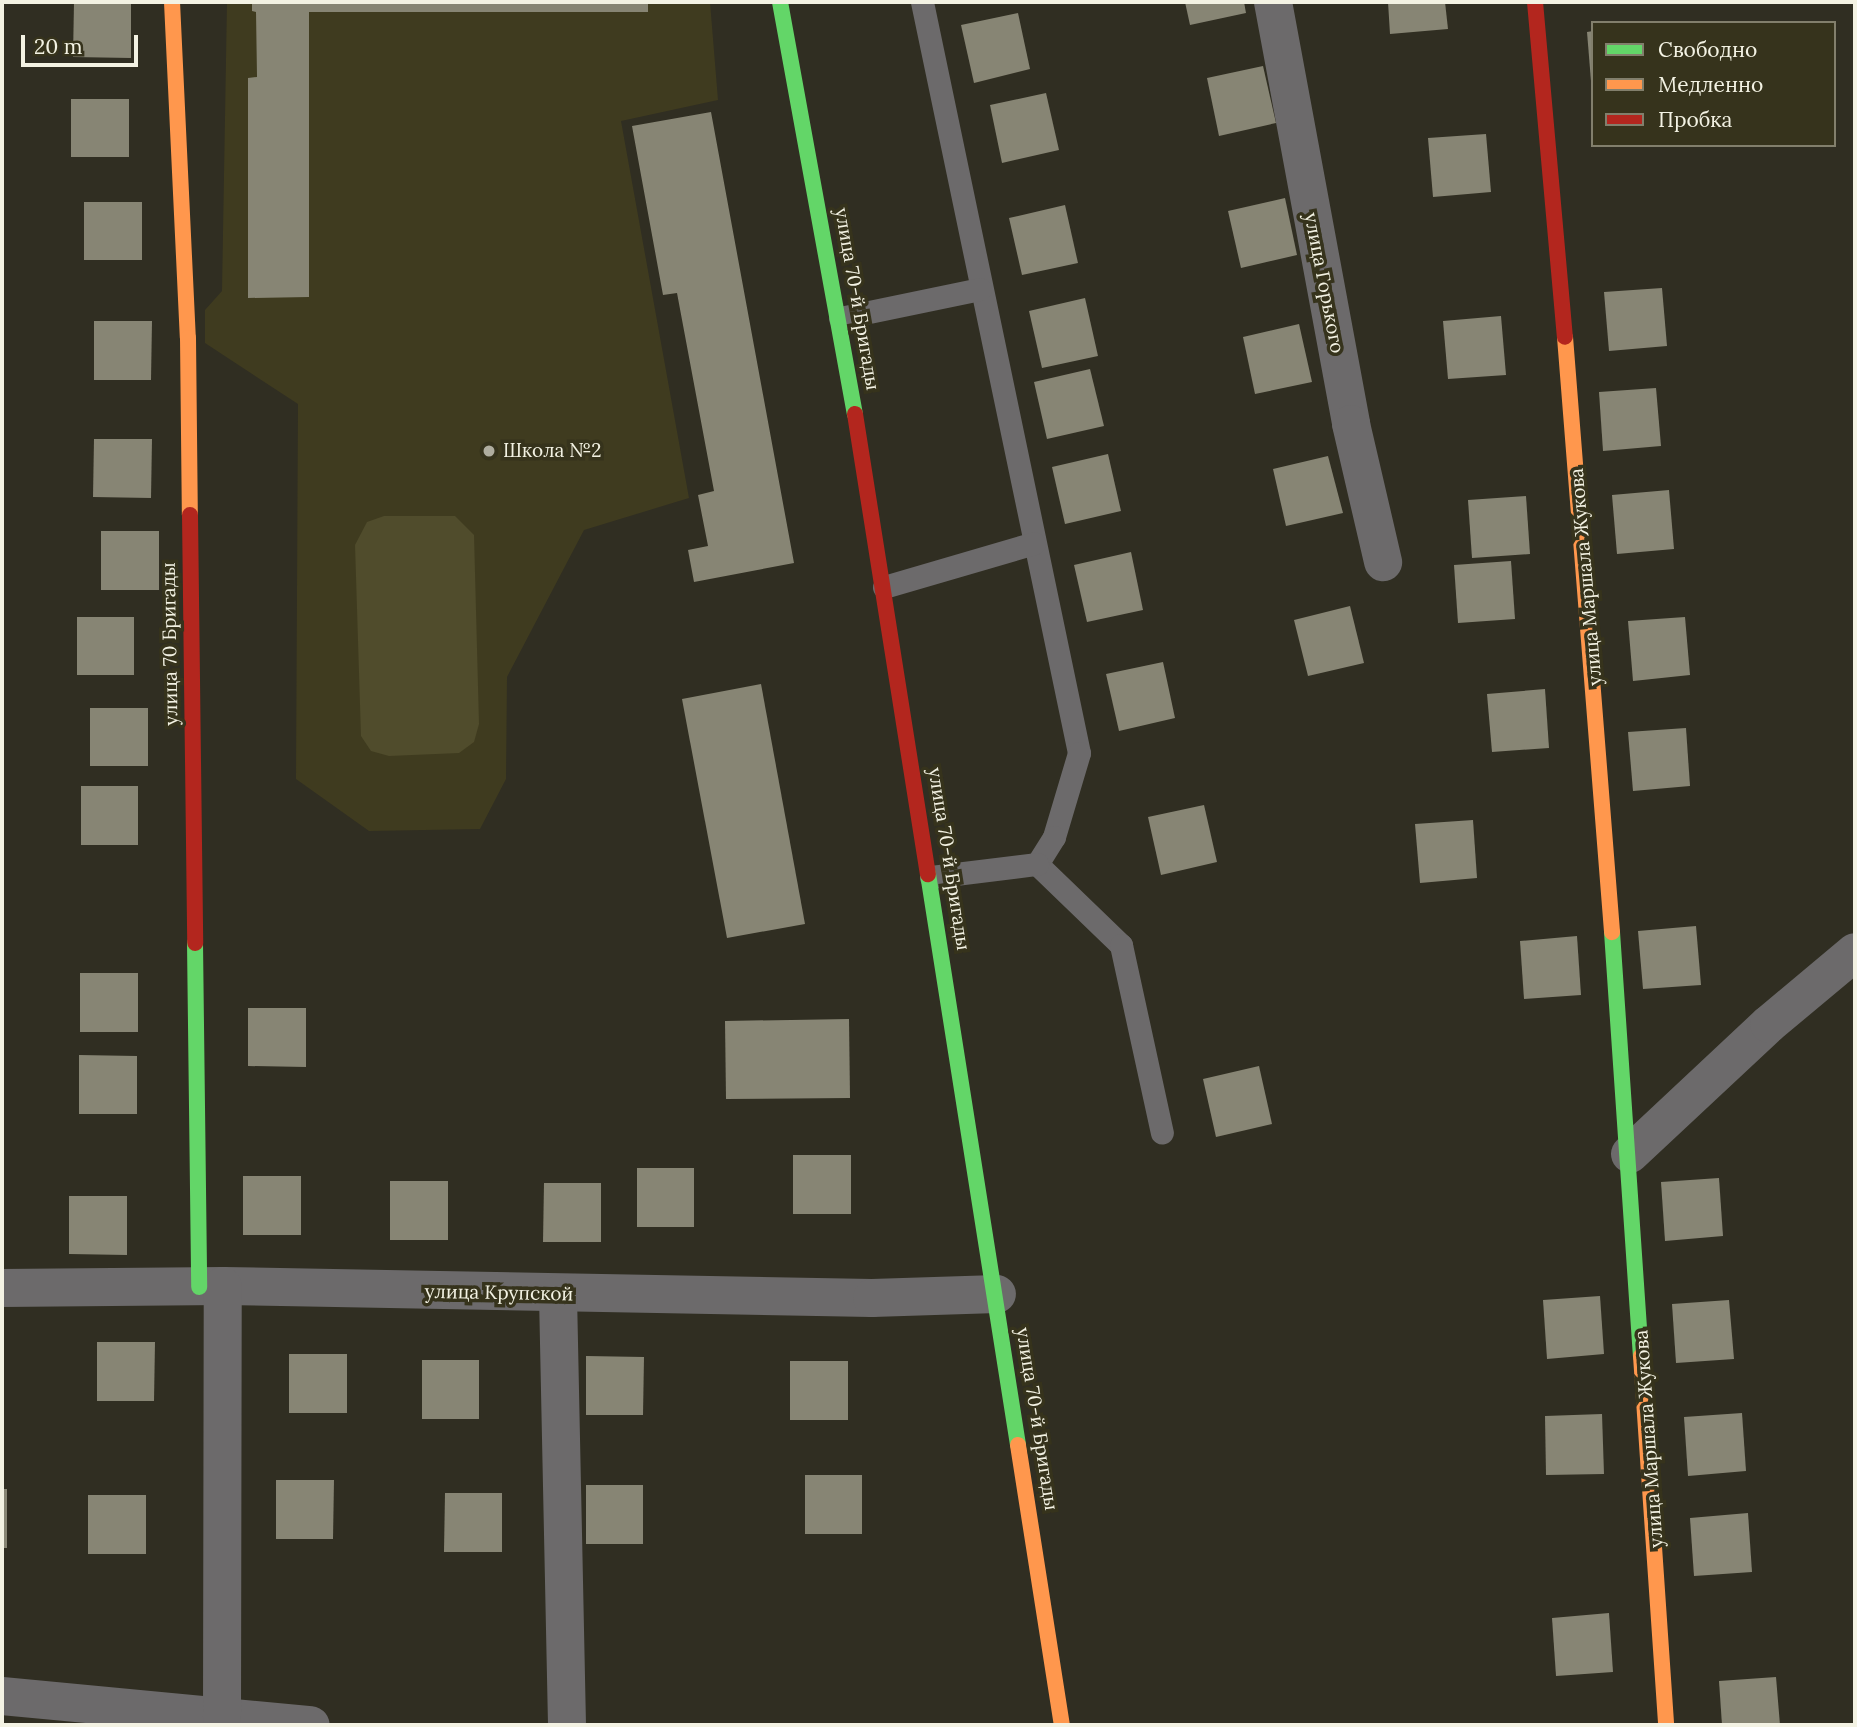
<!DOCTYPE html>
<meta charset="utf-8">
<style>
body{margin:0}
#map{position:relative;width:1857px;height:1727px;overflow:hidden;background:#302e22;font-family:Lora,serif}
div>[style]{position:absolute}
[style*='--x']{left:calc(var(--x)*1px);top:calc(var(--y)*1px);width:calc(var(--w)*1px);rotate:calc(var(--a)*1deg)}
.built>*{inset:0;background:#3f3b1f}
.green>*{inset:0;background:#504c2c}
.building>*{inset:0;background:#878574}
.lane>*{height:23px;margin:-11.5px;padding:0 11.5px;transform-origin:11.5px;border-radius:11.5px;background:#6c6a6b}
.street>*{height:38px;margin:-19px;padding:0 19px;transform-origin:19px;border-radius:19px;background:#6c6a6b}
.fast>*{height:16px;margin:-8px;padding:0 8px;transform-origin:8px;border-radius:8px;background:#63d668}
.slow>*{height:16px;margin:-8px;padding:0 8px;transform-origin:8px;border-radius:8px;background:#ff974d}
.jam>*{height:16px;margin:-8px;padding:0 8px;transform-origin:8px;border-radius:8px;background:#b3261e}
.dots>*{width:19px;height:19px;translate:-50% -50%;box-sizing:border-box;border:4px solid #36331c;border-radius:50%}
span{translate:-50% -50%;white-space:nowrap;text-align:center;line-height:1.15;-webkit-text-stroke:7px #36331c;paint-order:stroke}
.street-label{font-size:19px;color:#f3f2e3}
.poi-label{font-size:19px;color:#f3f2e3}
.left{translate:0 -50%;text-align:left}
.frame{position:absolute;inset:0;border:4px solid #f3f2e3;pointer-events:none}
.legend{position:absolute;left:1591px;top:21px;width:245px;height:126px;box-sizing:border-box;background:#36331c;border:2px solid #827f6c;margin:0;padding:9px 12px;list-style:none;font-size:21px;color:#f3f2e3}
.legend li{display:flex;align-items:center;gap:14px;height:35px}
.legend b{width:35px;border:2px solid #827f6c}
.scale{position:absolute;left:21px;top:35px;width:117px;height:32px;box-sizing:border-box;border:4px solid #f3f2e3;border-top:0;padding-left:9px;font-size:21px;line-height:24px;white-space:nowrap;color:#f3f2e3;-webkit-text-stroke:5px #36331c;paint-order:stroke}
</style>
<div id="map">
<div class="built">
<i style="clip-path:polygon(227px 2px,710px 2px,718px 100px,621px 121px,689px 498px,584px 530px,507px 677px,506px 779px,480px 829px,369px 831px,296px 779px,298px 404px,205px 343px,205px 310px,222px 291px)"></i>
</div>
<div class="green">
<i style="clip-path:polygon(384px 516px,455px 516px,474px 535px,479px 724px,474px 742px,459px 753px,389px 756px,371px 751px,361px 736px,355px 545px,367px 522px)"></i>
</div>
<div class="building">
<i style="clip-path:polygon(74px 2px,131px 2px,131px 58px,73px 57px)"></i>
<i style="clip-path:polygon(252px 2px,648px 2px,648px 12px,309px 12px,309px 297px,248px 298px,248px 78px,257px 77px,256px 12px,252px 11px)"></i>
<i style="clip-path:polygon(1185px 2px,1244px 2px,1246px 13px,1190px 25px)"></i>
<i style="clip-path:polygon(1388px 2px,1445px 2px,1448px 29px,1390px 34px)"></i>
<i style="clip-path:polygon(1018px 13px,1030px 69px,974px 83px,961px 25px)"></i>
<i style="clip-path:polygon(1593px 31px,1593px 81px,1591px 81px,1587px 32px)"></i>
<i style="clip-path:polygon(1263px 66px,1276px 123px,1219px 136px,1207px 78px)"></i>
<i style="clip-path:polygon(1046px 93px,1059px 150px,1002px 163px,990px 105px)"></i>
<i style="clip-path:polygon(71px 99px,129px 99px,129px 157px,71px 157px)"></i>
<i style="clip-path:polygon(711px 112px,794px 563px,694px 582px,688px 550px,708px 546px,698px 495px,714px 491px,677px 293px,663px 295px,632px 126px)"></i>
<i style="clip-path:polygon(1486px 134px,1491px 192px,1433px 197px,1428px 138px)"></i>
<i style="clip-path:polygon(1285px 198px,1297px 255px,1241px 268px,1228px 211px)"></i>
<i style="clip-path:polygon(84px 202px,142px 202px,142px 260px,84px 260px)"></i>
<i style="clip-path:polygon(1065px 205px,1078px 263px,1022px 275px,1009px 218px)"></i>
<i style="clip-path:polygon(1662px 288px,1667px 346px,1609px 351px,1604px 292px)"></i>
<i style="clip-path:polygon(1085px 298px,1098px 356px,1042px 368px,1029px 311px)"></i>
<i style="clip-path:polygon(1501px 316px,1506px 375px,1448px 379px,1443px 321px)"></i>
<i style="clip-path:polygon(94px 321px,152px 321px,151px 380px,94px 380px)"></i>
<i style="clip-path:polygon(1299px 324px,1312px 382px,1255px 394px,1243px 337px)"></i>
<i style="clip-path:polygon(1090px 369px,1104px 426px,1047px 439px,1034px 382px)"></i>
<i style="clip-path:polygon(1656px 388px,1661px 446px,1603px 451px,1599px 392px)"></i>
<i style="clip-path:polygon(94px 439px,152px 439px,151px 498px,93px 497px)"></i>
<i style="clip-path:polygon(1108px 454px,1121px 511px,1065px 524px,1052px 467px)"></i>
<i style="clip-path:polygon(1328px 456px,1343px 513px,1286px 526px,1273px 469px)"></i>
<i style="clip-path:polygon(1669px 490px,1674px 549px,1617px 554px,1612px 495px)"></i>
<i style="clip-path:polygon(1526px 496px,1530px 554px,1472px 558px,1468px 500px)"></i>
<i style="clip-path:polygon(101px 531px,159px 531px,159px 590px,101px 590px)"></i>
<i style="clip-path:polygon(1131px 552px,1143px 610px,1087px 622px,1074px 565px)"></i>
<i style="clip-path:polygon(1511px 561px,1515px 619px,1458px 623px,1454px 565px)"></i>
<i style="clip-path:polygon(1350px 606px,1364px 663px,1308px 676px,1294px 620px)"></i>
<i style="clip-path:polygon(77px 617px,134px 617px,134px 675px,77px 675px)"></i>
<i style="clip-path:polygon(1685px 617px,1690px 675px,1633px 681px,1628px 621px)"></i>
<i style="clip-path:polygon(1163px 662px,1175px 718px,1119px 731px,1106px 674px)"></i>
<i style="clip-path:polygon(761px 684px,805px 924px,727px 938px,682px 699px)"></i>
<i style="clip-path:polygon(1545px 689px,1549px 748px,1492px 752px,1487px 694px)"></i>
<i style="clip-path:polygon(90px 708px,148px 708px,148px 766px,90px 766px)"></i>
<i style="clip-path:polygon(1686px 728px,1690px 786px,1633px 791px,1628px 732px)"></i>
<i style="clip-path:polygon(81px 786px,138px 786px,138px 845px,81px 845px)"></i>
<i style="clip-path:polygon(1204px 805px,1217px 862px,1161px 875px,1148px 817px)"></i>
<i style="clip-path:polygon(1473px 820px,1477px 878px,1420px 883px,1415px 824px)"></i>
<i style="clip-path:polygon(1696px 926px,1701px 985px,1643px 989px,1638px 931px)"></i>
<i style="clip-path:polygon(1577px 936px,1581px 995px,1524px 999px,1520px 941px)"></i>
<i style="clip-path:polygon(80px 973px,138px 973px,138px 1032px,80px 1032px)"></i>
<i style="clip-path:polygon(248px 1008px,306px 1008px,306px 1067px,248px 1066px)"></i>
<i style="clip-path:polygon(849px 1019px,850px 1098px,726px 1099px,725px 1021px)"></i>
<i style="clip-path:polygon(79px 1055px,137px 1056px,137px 1114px,79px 1114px)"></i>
<i style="clip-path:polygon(1259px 1066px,1272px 1124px,1216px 1137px,1203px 1079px)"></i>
<i style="clip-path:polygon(793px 1155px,851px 1155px,851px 1214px,793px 1214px)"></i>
<i style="clip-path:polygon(637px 1168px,694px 1168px,694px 1227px,637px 1227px)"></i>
<i style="clip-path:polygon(243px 1176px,301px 1176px,301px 1235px,243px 1235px)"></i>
<i style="clip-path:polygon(1719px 1178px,1723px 1236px,1665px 1241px,1661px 1182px)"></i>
<i style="clip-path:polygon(390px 1181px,448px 1181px,448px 1240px,390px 1240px)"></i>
<i style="clip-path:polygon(544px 1183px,601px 1183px,601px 1242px,543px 1242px)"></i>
<i style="clip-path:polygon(69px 1196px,127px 1196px,127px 1255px,69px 1254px)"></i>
<i style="clip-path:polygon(1600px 1296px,1604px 1354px,1547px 1359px,1543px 1300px)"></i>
<i style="clip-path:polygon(1729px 1300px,1734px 1359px,1676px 1363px,1672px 1304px)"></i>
<i style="clip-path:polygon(97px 1342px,155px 1342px,154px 1401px,97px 1401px)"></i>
<i style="clip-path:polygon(289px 1354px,347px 1354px,347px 1413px,289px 1413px)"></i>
<i style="clip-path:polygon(586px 1356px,644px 1357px,643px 1415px,586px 1415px)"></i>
<i style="clip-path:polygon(422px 1360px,479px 1360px,479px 1419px,422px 1419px)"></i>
<i style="clip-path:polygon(790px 1361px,848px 1361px,848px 1420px,790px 1420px)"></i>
<i style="clip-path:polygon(1742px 1413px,1746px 1471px,1688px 1476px,1684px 1417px)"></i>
<i style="clip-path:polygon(1602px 1414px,1604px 1474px,1546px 1475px,1545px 1416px)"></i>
<i style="clip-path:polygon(805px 1475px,862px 1475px,862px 1534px,805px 1534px)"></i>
<i style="clip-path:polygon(276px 1480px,334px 1480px,333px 1539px,276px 1539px)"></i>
<i style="clip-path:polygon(586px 1485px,643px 1485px,643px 1544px,586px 1544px)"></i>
<i style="clip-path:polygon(2px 1489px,7px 1489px,7px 1548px,2px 1548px)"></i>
<i style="clip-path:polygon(445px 1493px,502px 1493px,502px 1552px,444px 1552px)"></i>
<i style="clip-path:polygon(88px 1495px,146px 1495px,146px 1554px,88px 1554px)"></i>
<i style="clip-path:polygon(1748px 1513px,1752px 1572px,1694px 1576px,1690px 1518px)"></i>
<i style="clip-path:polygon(1609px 1613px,1613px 1672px,1556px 1676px,1552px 1618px)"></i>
<i style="clip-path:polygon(1776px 1677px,1780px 1725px,1722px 1725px,1719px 1681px)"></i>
</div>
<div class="lane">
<i style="--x:922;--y:2;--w:767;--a:78.19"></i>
<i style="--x:1079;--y:753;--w:88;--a:106.6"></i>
<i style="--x:1054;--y:837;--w:32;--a:122"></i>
<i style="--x:1037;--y:864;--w:117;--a:44"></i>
<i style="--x:1121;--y:945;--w:192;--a:77.7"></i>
<i style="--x:840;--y:318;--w:143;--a:-11.7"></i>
<i style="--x:884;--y:587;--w:156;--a:-16.3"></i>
<i style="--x:931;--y:877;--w:107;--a:-7"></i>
</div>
<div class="street">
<i style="--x:1273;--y:2;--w:429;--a:79.5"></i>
<i style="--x:1351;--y:424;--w:142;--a:76.9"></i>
<i style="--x:1630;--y:1154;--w:190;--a:-43.1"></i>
<i style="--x:1769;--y:1024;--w:112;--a:-39.9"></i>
<i style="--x:2;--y:1288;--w:221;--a:-0.5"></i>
<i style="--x:223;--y:1286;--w:649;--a:1.06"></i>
<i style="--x:872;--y:1298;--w:125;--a:-1.8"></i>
<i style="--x:558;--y:1295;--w:430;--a:88.8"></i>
<i style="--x:2;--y:1696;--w:310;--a:5.4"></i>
<i style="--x:222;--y:1717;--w:431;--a:-89.9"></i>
</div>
<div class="fast">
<i style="--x:780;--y:2;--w:419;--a:79.7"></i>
<i style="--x:928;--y:874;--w:578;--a:81.04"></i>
<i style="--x:1612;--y:932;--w:425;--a:86.1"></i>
<i style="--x:195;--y:943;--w:344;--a:89.3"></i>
</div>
<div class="slow">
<i style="--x:172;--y:2;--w:336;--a:87.3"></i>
<i style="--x:188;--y:338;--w:177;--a:89.4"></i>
<i style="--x:1565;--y:337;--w:597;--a:85.48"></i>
<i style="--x:1641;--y:1356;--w:370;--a:86.1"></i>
<i style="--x:1018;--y:1445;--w:283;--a:81.1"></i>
</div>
<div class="jam">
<i style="--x:1535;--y:2;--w:336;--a:84.9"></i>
<i style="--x:855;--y:414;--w:466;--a:81"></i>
<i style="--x:190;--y:515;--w:428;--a:89.3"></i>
</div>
<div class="dots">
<i style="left:489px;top:451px;background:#afad9f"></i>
</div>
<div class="street-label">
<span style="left:1324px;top:283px;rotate:79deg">улица Горького</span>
<span style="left:857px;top:299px;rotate:80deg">улица 70-й Бригады</span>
<span style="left:1586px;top:577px;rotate:-95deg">улица Маршала Жукова</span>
<span style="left:170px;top:644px;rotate:-91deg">улица 70 Бригады</span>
<span style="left:949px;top:859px;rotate:81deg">улица 70-й Бригады</span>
<span style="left:499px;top:1293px;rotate:1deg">улица Крупской</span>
<span style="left:1037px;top:1419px;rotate:81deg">улица 70-й Бригады</span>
<span style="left:1649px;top:1439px;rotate:-94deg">улица Маршала Жукова</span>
</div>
<div class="poi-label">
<span class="left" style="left:503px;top:451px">Школа №2</span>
</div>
<div class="frame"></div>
<ul class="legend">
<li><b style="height:9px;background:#63d668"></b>Свободно</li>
<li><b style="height:9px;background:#ff974d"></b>Медленно</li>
<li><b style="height:9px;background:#b3261e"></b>Пробка</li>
</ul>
<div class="scale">20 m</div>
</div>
